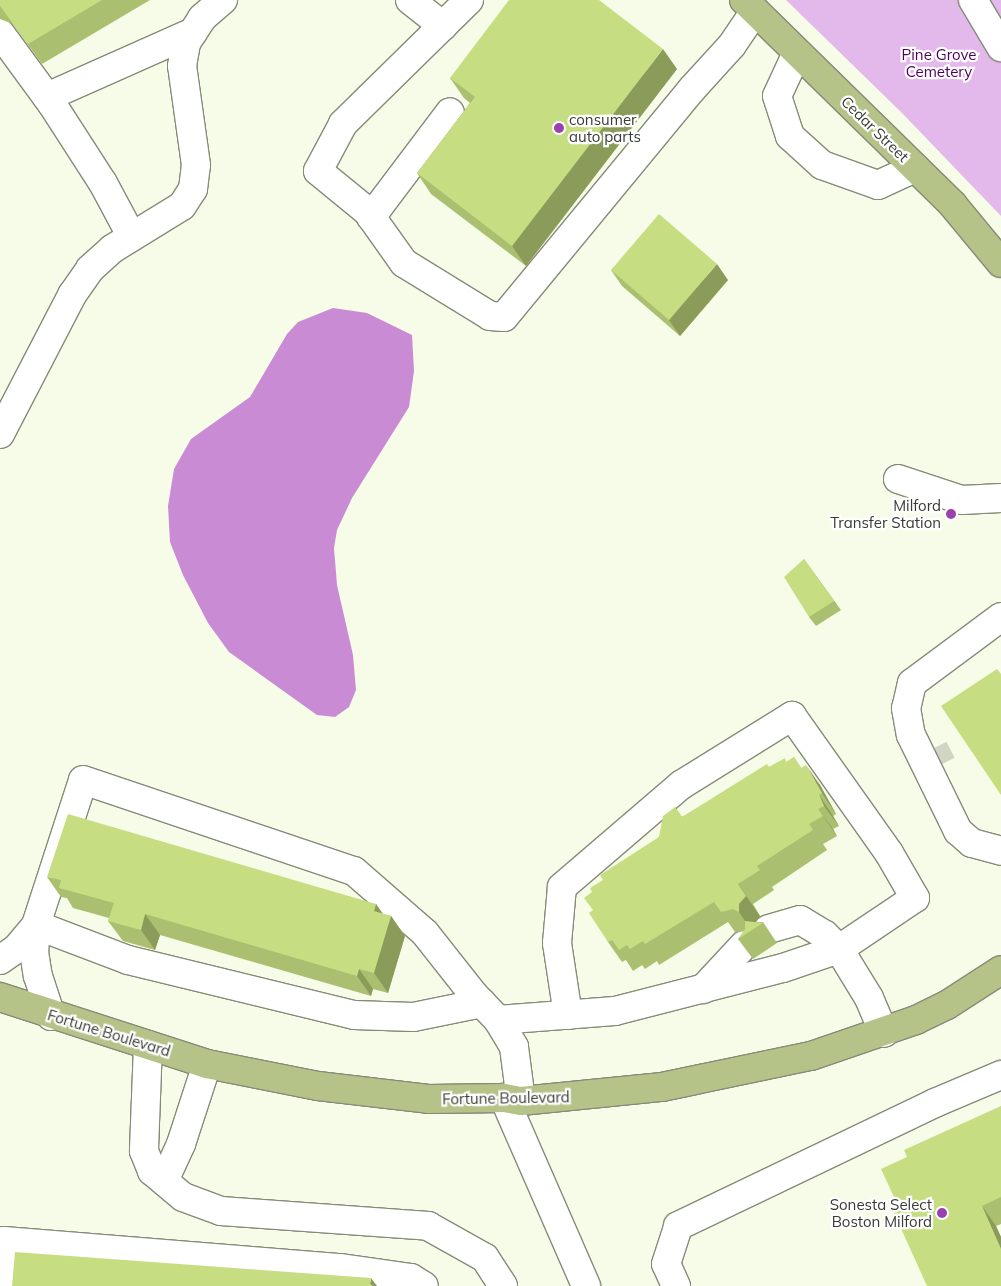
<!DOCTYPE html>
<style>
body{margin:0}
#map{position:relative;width:1001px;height:1286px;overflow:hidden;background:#f6fce8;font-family:Mulish,sans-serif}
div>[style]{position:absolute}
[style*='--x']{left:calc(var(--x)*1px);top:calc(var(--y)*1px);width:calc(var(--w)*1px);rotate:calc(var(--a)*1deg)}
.green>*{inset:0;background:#e3b8eb}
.water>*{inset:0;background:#c88bd4}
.minor-tunnel>*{height:28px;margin-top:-14px;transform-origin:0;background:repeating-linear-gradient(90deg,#d0d5c4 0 28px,transparent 0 42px)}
.roads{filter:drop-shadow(1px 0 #868b79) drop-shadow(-1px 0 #868b79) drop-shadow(0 1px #868b79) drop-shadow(0 -1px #868b79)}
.minor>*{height:28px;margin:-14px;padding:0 14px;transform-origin:14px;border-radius:14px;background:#fff}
.major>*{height:28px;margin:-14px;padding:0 14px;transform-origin:14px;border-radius:14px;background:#b5c288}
.wall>*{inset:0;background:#aabf6f}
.shaded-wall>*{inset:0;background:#8b9b5a}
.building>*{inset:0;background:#c6de81}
.dots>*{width:14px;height:14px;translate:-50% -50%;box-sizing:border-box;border:2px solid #fff;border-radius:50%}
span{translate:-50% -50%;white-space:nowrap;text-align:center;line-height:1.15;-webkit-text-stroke:4.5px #fff;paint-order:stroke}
.park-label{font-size:15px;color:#50005e}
.poi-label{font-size:15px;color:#393b34}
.left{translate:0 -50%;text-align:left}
.right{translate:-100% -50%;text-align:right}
.street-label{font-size:15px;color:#393b34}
</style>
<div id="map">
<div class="green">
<i style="clip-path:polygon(786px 0,1001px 0,1001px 216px,902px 113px)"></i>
</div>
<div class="water">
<i style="clip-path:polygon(333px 308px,367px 313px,412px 335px,414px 371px,409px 407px,352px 498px,337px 530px,334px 548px,337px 585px,353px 655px,356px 690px,349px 707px,335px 717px,317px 715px,229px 652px,208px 623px,183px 575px,170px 542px,168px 506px,174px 469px,191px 439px,250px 397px,287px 334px,298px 322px)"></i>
</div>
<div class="minor-tunnel">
<i style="--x:934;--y:748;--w:18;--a:63"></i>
</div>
<div class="roads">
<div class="minor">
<i style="--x:410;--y:0;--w:42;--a:38.2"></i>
<i style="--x:469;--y:0;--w:177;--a:135.5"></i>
<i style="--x:343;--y:124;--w:53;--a:118"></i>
<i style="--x:318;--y:171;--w:63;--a:39.2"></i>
<i style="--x:367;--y:211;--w:64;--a:54.6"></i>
<i style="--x:404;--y:263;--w:101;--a:31.6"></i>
<i style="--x:490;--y:316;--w:14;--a:4"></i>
<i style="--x:504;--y:317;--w:296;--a:-50.5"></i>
<i style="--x:692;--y:89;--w:59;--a:-47.7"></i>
<i style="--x:732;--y:45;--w:41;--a:-55.9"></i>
<i style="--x:973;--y:0;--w:55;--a:59.2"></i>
<i style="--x:0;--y:33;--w:88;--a:53.8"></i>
<i style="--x:52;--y:104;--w:94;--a:57.2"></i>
<i style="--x:103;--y:183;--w:61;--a:61.8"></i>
<i style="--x:797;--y:53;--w:47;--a:114.9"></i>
<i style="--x:777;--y:96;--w:42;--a:72"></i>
<i style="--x:790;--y:136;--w:43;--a:42.2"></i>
<i style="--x:822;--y:165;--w:59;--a:19.7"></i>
<i style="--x:878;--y:185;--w:41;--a:-24.7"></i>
<i style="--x:47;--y:97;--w:160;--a:-24"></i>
<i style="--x:371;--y:217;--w:131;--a:-53"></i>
<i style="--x:0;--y:434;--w:157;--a:-62.6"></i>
<i style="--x:72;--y:295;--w:32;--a:-55"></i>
<i style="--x:90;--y:269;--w:30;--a:-42"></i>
<i style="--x:112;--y:249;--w:82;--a:-31.6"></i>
<i style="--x:182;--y:206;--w:20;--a:-57"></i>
<i style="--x:193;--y:189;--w:24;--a:-83"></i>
<i style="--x:196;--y:165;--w:100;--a:-98"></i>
<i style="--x:182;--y:66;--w:23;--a:-80"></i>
<i style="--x:186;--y:43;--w:30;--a:-57"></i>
<i style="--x:202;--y:18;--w:28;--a:-41"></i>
<i style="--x:898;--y:479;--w:67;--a:18.2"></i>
<i style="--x:962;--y:500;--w:39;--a:-3"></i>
<i style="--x:1001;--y:617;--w:111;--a:143.4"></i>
<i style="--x:912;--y:683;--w:26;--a:103"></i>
<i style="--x:906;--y:708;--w:27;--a:80"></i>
<i style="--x:911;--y:735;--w:107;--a:63.9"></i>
<i style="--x:958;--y:831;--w:18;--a:41"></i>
<i style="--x:972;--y:843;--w:30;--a:15"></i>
<i style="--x:36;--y:925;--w:27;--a:94"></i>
<i style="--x:34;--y:952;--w:24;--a:81"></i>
<i style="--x:38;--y:976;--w:42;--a:72"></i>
<i style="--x:0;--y:960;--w:21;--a:-35"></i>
<i style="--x:17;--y:948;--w:30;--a:-50"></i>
<i style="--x:703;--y:989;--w:60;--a:-47"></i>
<i style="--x:482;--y:1003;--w:70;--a:168.5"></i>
<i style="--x:413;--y:1017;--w:59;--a:-178.1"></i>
<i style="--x:354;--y:1015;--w:233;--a:-166.3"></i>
<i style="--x:128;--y:960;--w:98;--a:-159.2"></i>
<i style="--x:36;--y:925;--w:152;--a:-72"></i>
<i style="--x:83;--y:780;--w:286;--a:18.6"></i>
<i style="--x:354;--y:871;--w:94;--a:41.1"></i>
<i style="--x:425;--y:933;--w:79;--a:51.7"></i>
<i style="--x:474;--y:995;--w:35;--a:46"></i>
<i style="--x:498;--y:1020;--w:31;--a:59"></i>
<i style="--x:514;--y:1047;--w:54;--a:82.6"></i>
<i style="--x:568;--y:1015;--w:73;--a:-98.7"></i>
<i style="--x:557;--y:943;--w:56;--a:-84.9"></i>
<i style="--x:562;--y:887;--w:157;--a:-40.6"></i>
<i style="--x:681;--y:785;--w:131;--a:-31.9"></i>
<i style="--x:792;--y:716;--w:168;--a:54.7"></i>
<i style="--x:889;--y:853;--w:52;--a:60"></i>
<i style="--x:915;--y:898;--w:92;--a:146.1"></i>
<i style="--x:839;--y:949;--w:20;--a:-135"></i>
<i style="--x:825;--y:935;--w:29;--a:-149"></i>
<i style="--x:800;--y:920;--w:33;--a:164"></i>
<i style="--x:498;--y:1020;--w:117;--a:-4.4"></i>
<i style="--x:615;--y:1011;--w:173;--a:-14.4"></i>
<i style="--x:783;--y:968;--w:59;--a:-18.7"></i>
<i style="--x:839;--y:949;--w:57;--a:58.5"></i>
<i style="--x:869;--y:998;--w:38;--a:67"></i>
<i style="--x:148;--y:1045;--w:106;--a:92.2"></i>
<i style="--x:144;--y:1151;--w:22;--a:68"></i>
<i style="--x:152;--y:1171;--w:40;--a:40"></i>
<i style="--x:183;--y:1197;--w:40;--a:20.2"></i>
<i style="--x:221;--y:1211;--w:208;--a:4.1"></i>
<i style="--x:428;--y:1226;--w:65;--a:29.3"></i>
<i style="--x:485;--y:1258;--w:33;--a:57"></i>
<i style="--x:504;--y:1098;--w:205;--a:66.4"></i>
<i style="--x:164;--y:1181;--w:41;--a:-65.3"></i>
<i style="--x:181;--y:1144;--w:84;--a:-72"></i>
<i style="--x:1;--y:1286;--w:45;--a:-86.2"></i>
<i style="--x:4;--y:1241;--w:338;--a:4.6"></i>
<i style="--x:341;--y:1268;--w:71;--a:8.1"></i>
<i style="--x:411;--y:1278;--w:15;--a:32"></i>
<i style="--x:676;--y:1286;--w:24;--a:-114"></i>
<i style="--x:666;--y:1264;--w:40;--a:-72"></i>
<i style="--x:678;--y:1226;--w:285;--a:-25.6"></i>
<i style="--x:935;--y:1103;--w:72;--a:-23"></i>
</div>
<div class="major">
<i style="--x:744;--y:0;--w:293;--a:44.4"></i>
<i style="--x:953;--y:205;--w:75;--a:50.4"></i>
<i style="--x:0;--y:997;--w:218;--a:17.9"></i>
<i style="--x:207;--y:1064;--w:113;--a:11.2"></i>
<i style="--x:318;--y:1086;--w:111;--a:6.7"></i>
<i style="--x:428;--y:1099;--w:76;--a:-0.8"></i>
<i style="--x:504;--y:1098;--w:17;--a:10"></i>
<i style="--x:521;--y:1101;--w:142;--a:-5.7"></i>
<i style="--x:662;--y:1087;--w:152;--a:-11.8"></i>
<i style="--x:811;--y:1056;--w:111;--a:-18.9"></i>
<i style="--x:916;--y:1020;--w:34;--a:-26"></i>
<i style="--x:947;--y:1005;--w:64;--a:-32.9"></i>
</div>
</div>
<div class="wall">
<i style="clip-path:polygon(0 0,150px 0,42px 64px,13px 24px,0 19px)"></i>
<i style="clip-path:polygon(677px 69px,526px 266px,431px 194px,417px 173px,470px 103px,464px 98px,450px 78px)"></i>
<i style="clip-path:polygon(611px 270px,728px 280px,680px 336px,622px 286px)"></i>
<i style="clip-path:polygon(804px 559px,841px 610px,816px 626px,809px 617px)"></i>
<i style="clip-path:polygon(794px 757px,801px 768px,820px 785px,836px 814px,833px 816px,839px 826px,833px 829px,837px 836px,823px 844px,827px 850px,772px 887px,774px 890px,753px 904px,760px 916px,755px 922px,763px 922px,777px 943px,753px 959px,738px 939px,744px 931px,735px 932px,728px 922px,659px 965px,657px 961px,645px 969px,642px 965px,633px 971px,626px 960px,622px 962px,608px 942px,593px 910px,603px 880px,659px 837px,675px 807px,682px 817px,769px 767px,787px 762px)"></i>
<i style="clip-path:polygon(47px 877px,376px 904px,383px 914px,391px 916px,405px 936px,388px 993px,373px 989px,371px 996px,160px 935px,155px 950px,123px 941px,108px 921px,109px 918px,73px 908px,67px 898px,61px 897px)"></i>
<i style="clip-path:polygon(1001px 1106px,1001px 1224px,996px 1226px,1001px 1237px,1001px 1286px,900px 1210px)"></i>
</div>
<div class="shaded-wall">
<i style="clip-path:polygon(663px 49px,677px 69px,526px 266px,512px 246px)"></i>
<i style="clip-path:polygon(717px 264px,728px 280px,680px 336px,669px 320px)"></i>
<i style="clip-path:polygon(806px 765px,820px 785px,836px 814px,822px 793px)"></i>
<i style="clip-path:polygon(819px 795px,833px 816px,839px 826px,824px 806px)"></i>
<i style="clip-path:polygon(818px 809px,833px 829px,837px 836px,823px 816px)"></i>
<i style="clip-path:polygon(738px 884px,760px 916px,753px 925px,751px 930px,739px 912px)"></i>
<i style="clip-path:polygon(376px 904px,389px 923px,391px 916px,405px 936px,388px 993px,374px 973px,374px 911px)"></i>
<i style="clip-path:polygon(145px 914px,160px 935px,155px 950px,141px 930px)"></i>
<i style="clip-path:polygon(359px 969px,373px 989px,371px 996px,357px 976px)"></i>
<i style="clip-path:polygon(982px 1206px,996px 1226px,1001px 1237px,1001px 1249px)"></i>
<i style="clip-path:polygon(371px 1278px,377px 1286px,372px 1286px,370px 1284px)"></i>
</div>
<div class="building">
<i style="clip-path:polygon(0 0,102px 0,28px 44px,0 6px)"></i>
<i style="clip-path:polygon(509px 0,599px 0,663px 49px,512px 246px,417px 173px,475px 97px,450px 78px)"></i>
<i style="clip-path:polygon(659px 214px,717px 264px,669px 320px,611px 270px)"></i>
<i style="clip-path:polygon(804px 559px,834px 601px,809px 617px,784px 577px)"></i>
<i style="clip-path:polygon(997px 669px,1001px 674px,1001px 795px,941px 706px)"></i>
<i style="clip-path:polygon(794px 757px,801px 768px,806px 765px,822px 793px,819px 795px,824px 806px,818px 809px,823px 816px,809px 824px,813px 830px,757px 866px,760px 870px,738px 884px,746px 896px,739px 904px,739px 912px,733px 909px,721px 912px,714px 902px,645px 944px,643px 941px,630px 949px,627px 945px,619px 950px,612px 940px,608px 942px,589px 913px,593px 910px,584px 898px,592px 892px,590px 888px,603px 880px,600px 875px,659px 837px,663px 816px,675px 807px,682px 817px,767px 764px,769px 767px,785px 758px,786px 762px)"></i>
<i style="clip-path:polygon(68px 814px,376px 904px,374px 911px,391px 916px,374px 973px,359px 969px,357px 976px,145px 914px,141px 930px,108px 921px,114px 903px,59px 888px,61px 880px,47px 877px)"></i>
<i style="clip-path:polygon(745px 921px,763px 923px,738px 939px,745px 929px)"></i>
<i style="clip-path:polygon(1001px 1106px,1001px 1197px,982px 1206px,1001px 1249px,1001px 1286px,927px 1286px,894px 1213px,900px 1210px,881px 1169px,907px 1157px,904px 1150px)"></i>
<i style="clip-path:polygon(15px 1252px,371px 1278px,370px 1284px,373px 1286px,12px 1286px)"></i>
</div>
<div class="dots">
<i style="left:559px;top:128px;background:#9b41ad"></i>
<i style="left:951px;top:514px;background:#9b41ad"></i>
<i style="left:942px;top:1213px;background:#9b41ad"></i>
</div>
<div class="park-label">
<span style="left:939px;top:63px">Pine Grove<br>Cemetery</span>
</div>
<div class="poi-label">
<span class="left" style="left:569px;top:128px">consumer<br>auto parts</span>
<span class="right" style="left:941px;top:514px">Milford<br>Transfer Station</span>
<span class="right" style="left:932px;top:1213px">Sonesta Select<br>Boston Milford</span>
</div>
<div class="street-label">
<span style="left:875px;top:129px;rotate:44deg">Cedar Street</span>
<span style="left:109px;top:1033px;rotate:17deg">Fortune Boulevard</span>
<span style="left:506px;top:1098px;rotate:-1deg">Fortune Boulevard</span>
</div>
</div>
